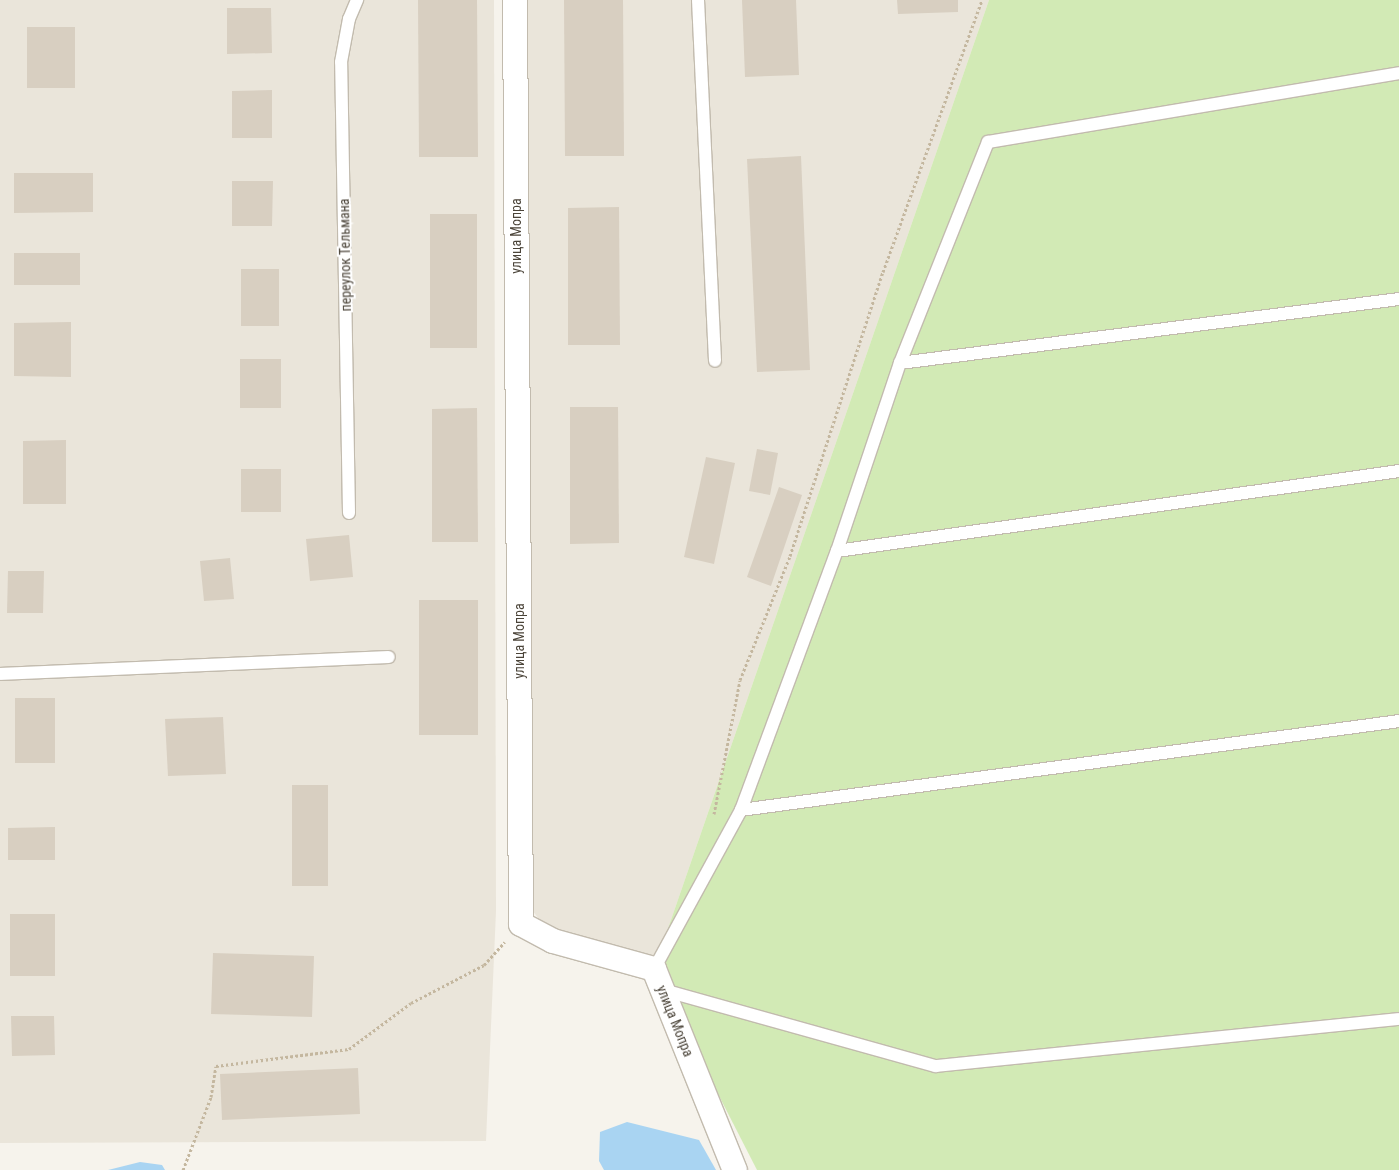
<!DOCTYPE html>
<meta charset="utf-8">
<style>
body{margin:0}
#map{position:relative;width:1399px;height:1170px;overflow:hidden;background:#f6f3ec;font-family:"Roboto Condensed",sans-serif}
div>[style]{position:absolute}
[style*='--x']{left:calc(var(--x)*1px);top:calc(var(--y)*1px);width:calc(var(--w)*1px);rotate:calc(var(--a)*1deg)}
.residential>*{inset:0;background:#eae5da}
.green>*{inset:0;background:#d2eab5}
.water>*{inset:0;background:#a9d4f2}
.building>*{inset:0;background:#d8cfc1}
.path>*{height:3px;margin-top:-1.5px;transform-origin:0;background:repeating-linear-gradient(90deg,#c4b79f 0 2.5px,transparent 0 5px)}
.roads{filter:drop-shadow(1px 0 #c2bbae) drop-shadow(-1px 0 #c2bbae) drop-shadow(0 1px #c2bbae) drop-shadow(0 -1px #c2bbae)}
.lane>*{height:12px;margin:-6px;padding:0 6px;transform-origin:6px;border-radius:6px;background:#fff}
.street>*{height:24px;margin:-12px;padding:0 12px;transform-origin:12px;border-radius:12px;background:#fff}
span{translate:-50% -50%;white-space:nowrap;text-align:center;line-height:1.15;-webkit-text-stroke:4px #fff;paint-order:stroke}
.street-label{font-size:14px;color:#4b4439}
</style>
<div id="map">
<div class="residential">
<i style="clip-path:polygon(0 0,494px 0,496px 911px,486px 1141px,0 1143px)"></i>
<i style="clip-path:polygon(523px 0,989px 0,654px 969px,545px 927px,529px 906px)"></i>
</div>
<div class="green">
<i style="clip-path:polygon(989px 0,1399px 0,1399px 1170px,757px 1170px,654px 969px)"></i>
</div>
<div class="water">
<i style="clip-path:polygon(627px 1122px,699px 1140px,716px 1170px,604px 1170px,599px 1161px,600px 1132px)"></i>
<i style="clip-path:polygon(140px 1162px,162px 1165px,165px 1170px,108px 1170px)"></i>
</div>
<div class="building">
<i style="clip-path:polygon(418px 0,477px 0,478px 157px,419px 157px)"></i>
<i style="clip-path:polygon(564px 0,623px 0,624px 156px,565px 156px)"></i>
<i style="clip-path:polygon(742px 0,796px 0,799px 75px,745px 77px)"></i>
<i style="clip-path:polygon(897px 0,958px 0,958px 12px,898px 14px)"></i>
<i style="clip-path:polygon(227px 8px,271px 8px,272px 53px,227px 54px)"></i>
<i style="clip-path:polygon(27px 27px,75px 27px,75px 88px,27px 88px)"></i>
<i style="clip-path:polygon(272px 90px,272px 138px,232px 138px,232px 91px)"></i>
<i style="clip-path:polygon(801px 156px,810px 370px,757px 372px,747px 159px)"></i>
<i style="clip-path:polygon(14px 173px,93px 173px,93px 212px,14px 213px)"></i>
<i style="clip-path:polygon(232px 181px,273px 181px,272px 226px,232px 226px)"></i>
<i style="clip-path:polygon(619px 207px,620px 345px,568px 345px,568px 208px)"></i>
<i style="clip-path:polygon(430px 214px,477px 214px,477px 348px,430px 348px)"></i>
<i style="clip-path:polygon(14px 253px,80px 253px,80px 285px,14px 285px)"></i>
<i style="clip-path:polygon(241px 269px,279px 269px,279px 326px,241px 326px)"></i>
<i style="clip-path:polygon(71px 322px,71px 377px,14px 376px,14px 323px)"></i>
<i style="clip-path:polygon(240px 359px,281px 359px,281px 408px,240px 408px)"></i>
<i style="clip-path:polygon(570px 407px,618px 407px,619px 543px,570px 544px)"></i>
<i style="clip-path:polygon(477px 408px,478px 542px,432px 542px,432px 409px)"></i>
<i style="clip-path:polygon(66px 440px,66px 504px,23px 504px,23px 441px)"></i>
<i style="clip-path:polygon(757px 449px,778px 453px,770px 495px,749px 491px)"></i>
<i style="clip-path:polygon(706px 457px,735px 463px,714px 564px,684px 557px)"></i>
<i style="clip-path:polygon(241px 469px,281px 469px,281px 512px,241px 512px)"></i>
<i style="clip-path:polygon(779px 487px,802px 495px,771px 586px,747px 577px)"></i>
<i style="clip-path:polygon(349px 535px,353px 577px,310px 581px,306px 539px)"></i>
<i style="clip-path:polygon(230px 558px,234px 599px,204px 601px,200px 561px)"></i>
<i style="clip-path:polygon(8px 571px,44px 571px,43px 613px,7px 613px)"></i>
<i style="clip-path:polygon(419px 600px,478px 600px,478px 735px,419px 735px)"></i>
<i style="clip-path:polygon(15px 698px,55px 698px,55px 763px,15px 763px)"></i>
<i style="clip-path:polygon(223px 717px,226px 774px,168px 776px,165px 719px)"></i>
<i style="clip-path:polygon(292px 785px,328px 785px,328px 886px,292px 886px)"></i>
<i style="clip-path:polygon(55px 827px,55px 860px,8px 860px,8px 828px)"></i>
<i style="clip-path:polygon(10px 914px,55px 914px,55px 976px,10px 976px)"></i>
<i style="clip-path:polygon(213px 953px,314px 956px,312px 1017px,211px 1014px)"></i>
<i style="clip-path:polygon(11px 1016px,54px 1016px,55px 1055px,12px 1056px)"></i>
<i style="clip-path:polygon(358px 1068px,360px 1114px,222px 1120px,220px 1074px)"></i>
</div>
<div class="path">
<i style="--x:714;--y:814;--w:136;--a:-79"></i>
<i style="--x:740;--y:680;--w:134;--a:-68"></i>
<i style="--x:790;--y:556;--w:299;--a:-71.9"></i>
<i style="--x:883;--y:272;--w:289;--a:-70"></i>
<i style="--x:183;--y:1170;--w:78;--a:-69"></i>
<i style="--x:211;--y:1097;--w:31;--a:-81"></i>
<i style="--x:216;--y:1066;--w:134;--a:-7.3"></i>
<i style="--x:349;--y:1049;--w:77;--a:-36.6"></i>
<i style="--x:411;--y:1003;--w:82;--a:-27.5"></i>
<i style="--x:484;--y:965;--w:31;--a:-48"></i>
</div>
<div class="roads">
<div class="lane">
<i style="--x:698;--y:0;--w:361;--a:87.3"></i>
<i style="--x:900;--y:363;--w:503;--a:-7.31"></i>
<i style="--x:349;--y:513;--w:451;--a:-91"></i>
<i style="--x:341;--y:62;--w:44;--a:-79.5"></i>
<i style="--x:349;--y:19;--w:21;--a:-67"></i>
<i style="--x:837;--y:551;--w:568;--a:-8.1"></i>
<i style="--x:0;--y:674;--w:389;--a:-2.5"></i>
<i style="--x:741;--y:810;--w:664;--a:-7.7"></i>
<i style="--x:654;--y:969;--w:181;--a:-61.3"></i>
<i style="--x:741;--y:810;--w:276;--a:-69.7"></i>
<i style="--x:837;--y:551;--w:198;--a:-71.5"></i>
<i style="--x:900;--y:363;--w:238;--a:-68.3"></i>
<i style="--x:988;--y:142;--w:417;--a:-9.5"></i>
<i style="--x:663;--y:990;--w:283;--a:15.6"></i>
<i style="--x:936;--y:1066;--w:465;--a:-5.8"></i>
</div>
<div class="street">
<i style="--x:515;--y:0;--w:924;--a:89.63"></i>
<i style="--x:521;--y:924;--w:36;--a:28"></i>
<i style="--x:553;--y:941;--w:105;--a:15.5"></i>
<i style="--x:654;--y:969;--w:217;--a:68.1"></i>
</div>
</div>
<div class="street-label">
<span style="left:516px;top:236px;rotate:-90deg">улица Мопра</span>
<span style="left:345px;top:255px;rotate:-91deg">переулок Тельмана</span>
<span style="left:519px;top:641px;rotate:-90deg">улица Мопра</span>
<span style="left:675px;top:1021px;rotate:68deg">улица Мопра</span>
</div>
</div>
